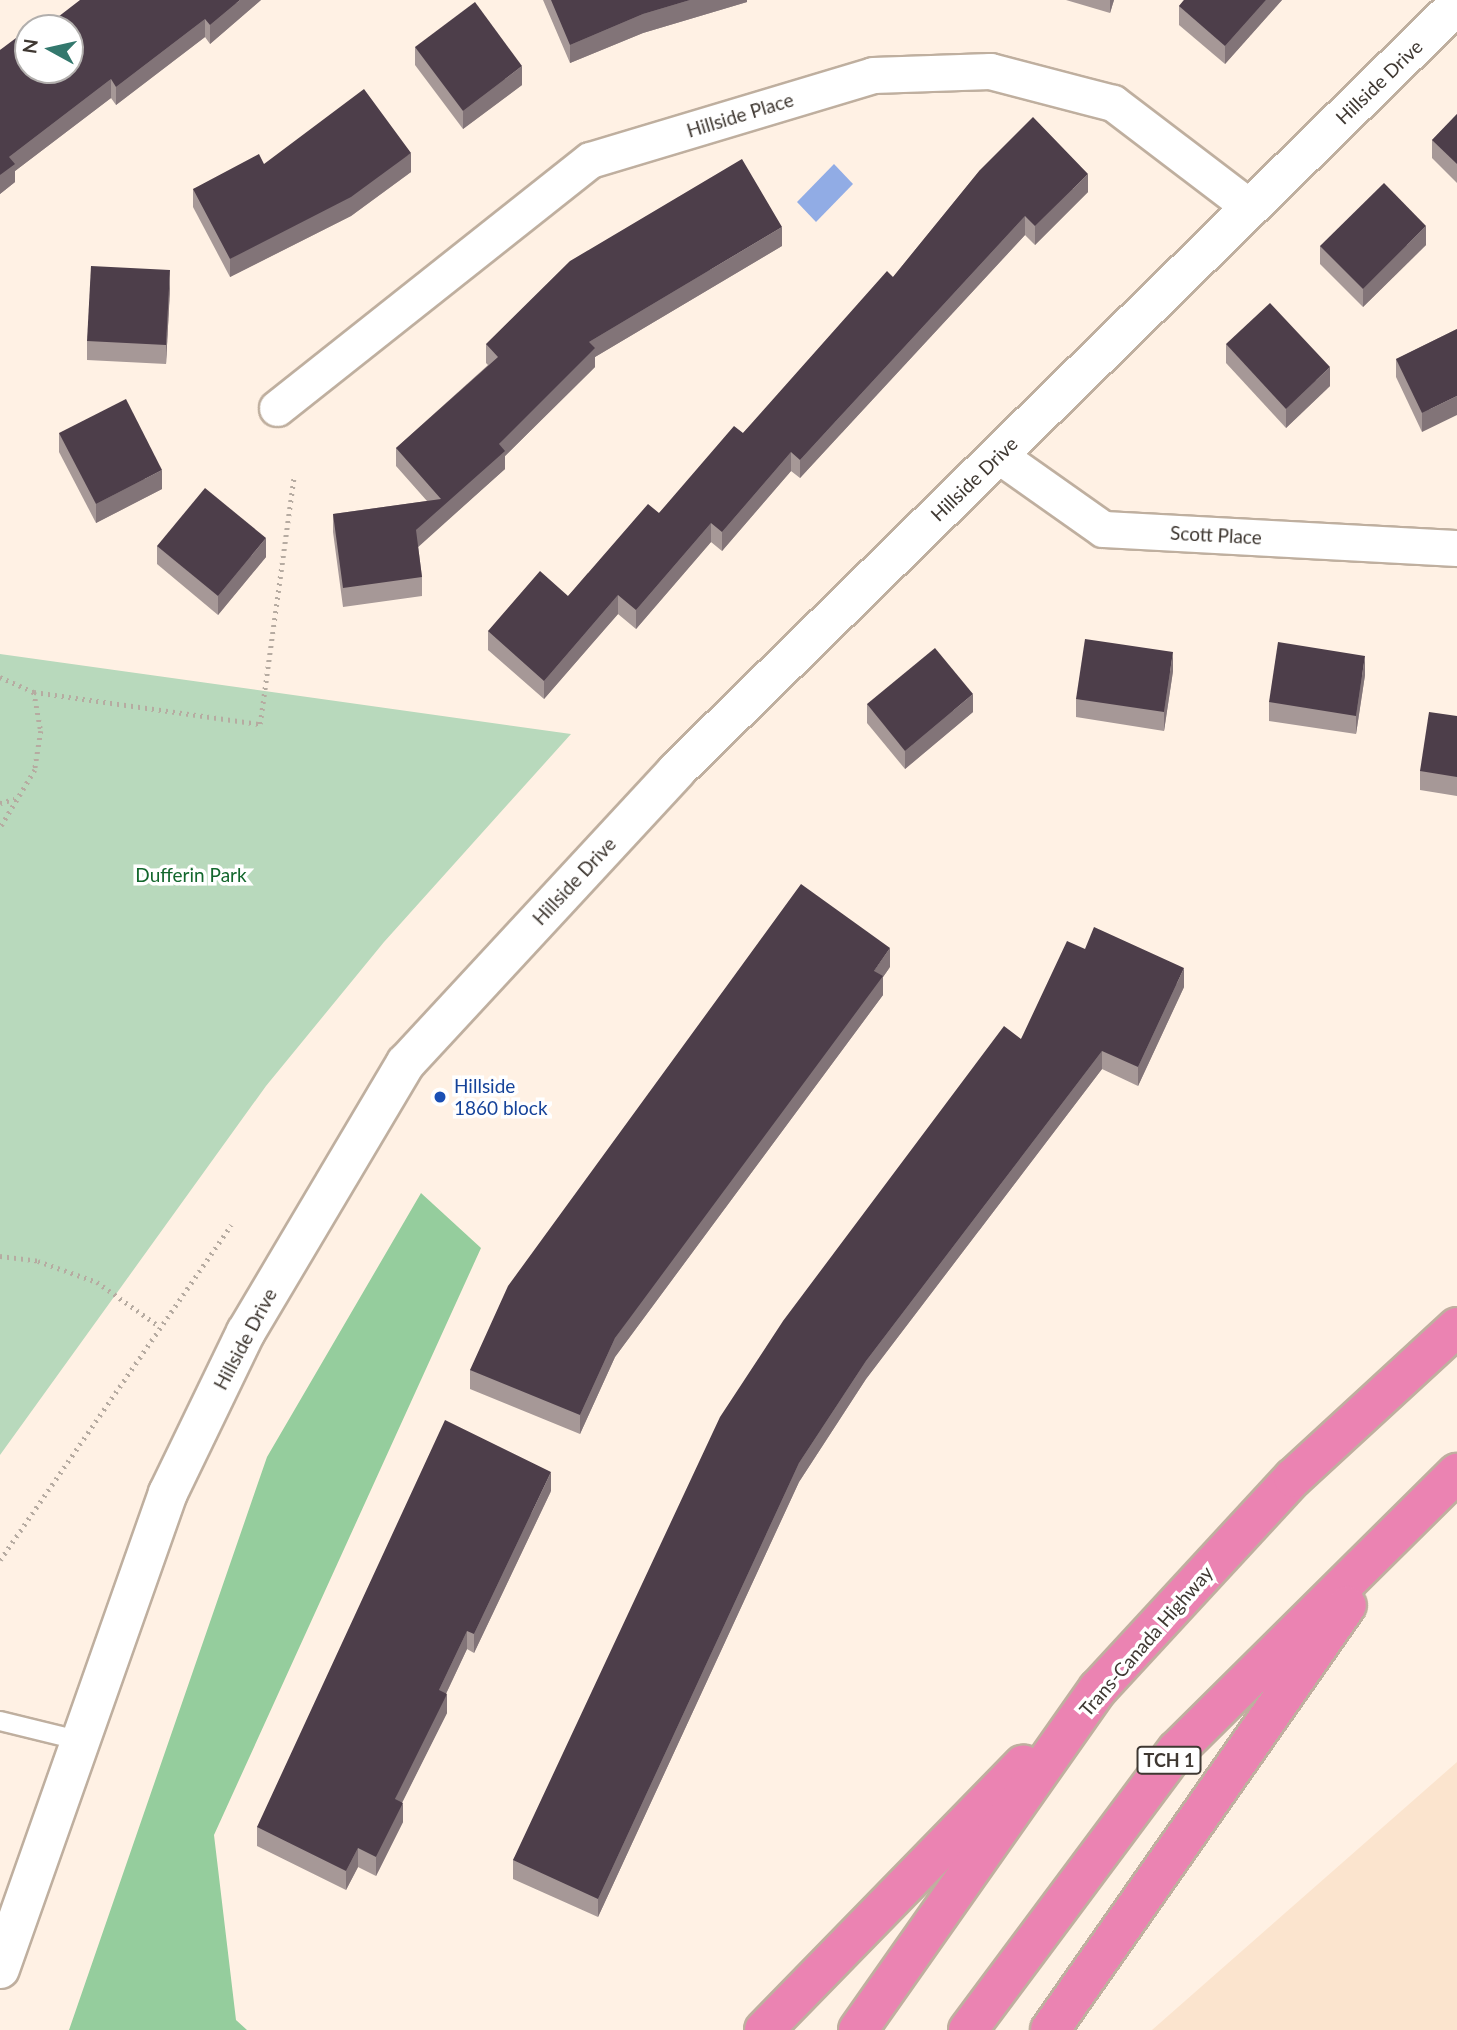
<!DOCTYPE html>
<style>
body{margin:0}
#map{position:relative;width:1457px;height:2030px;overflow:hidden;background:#fff1e4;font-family:Lato,sans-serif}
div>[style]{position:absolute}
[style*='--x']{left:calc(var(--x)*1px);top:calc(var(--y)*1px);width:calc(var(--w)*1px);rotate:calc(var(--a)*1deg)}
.built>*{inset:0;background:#fbe4ce}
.green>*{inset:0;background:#b8d9bc}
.forest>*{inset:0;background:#95cd9d}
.water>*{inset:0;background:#91ace5}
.path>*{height:4.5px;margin-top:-2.25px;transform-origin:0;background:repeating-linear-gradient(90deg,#b6aba1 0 2px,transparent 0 7px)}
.roads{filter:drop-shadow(2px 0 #bfaf9f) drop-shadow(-2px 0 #bfaf9f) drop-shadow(0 2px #bfaf9f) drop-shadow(0 -2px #bfaf9f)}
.service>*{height:18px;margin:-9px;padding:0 9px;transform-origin:9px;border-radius:9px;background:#fff}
.minor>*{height:35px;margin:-17.5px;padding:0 17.5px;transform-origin:17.5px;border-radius:17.5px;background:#fff}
.tertiary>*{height:38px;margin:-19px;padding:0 19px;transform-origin:19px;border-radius:19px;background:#fff}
.motorway>*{height:38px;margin:-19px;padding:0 19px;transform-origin:19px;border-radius:19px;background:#eb83b2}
.wall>*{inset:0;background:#a69897}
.shaded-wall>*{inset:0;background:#827478}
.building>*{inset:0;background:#4d3e4a}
.dots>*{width:19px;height:19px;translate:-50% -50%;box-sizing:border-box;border:4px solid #fff;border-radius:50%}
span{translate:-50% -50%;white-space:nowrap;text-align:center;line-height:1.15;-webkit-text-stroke:7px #fff;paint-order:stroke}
.shield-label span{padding:2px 5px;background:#fff;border:2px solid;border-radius:5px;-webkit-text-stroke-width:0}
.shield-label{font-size:18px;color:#3f3832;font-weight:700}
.street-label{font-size:19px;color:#3f3832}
.park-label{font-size:19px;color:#13672d}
.transit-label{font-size:19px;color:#164399}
.left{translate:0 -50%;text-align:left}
.north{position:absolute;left:14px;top:14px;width:70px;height:70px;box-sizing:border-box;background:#fff;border:2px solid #b2afad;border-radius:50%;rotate:278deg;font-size:19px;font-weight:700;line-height:28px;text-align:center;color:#3f3832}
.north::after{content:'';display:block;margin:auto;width:24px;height:32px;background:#33786d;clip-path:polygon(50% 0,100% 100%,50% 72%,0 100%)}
</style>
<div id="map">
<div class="built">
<i style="clip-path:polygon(1457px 1762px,1457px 2030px,1152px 2030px)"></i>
</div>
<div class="green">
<i style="clip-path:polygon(0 654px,571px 734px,384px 942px,266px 1086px,0 1455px)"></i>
</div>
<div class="forest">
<i style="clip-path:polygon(421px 1193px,481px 1248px,214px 1835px,236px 2020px,247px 2030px,69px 2030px,267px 1457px)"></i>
</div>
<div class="water">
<i style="clip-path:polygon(834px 164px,853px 184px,816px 222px,797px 202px)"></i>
</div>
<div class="path">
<i style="--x:0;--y:677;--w:37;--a:24"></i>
<i style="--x:34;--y:692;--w:40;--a:80"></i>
<i style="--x:41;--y:731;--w:39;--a:99"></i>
<i style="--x:35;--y:770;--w:68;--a:121.1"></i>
<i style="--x:34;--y:692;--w:228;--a:8.1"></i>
<i style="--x:260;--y:724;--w:249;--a:-82.2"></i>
<i style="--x:0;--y:803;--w:15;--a:-16"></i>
<i style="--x:0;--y:1256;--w:38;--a:7"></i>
<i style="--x:38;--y:1261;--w:63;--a:19.6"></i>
<i style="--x:97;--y:1282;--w:76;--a:35.4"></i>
<i style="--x:0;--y:1560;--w:407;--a:-55.4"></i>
</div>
<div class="roads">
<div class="service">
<i style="--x:0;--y:1721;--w:84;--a:13.7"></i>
</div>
<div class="minor">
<i style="--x:277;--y:408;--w:399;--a:-38.4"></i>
<i style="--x:590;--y:160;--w:295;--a:-16.7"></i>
<i style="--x:873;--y:75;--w:117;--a:-2"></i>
<i style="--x:990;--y:71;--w:127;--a:14.6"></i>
<i style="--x:1113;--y:103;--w:173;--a:37.3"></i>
<i style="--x:998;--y:455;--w:128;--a:35.2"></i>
<i style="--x:1103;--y:529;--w:355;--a:3.1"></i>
</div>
<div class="tertiary">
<i style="--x:0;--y:1969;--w:505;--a:-70.56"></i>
<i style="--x:168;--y:1493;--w:179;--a:-64.2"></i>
<i style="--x:246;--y:1332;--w:313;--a:-59.3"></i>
<i style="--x:406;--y:1063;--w:398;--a:-47.2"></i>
<i style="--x:676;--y:771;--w:1094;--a:-44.44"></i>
</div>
<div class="motorway">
<i style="--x:764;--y:2030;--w:371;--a:-45.7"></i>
<i style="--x:858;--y:2030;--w:417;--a:-54.9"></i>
<i style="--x:1098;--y:1689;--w:287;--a:-47.3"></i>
<i style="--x:1293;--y:1478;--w:223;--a:-42.6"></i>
<i style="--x:968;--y:2030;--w:349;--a:-53.3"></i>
<i style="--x:1177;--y:1750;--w:394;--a:-44.7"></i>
<i style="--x:1050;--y:2030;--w:518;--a:-55.05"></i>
</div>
</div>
<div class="wall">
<i style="clip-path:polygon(261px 0,210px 44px,205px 37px,116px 105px,111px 98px,15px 171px,15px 182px,0 194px,0 50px,45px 27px)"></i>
<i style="clip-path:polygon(543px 0,747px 0,747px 2px,643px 33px,570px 63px)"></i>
<i style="clip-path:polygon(1066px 0,1114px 0,1110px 13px)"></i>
<i style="clip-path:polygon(1184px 0,1282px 0,1225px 64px,1179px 25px,1179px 6px)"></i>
<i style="clip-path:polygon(415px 47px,522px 85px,463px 129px,415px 65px)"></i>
<i style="clip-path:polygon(1457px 114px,1457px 183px,1432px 158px,1432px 140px)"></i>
<i style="clip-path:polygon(264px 164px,411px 172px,351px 216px,230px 277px,193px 207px,193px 189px)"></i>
<i style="clip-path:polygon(980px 170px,1088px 192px,1035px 245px,1025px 235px,800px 478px,791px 471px,722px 551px,711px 542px,636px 629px,618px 614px,544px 699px,488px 650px,488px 631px,568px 596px,659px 513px,743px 433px,893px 277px)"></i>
<i style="clip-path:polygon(1426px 245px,1363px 307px,1320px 264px,1320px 246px)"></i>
<i style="clip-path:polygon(782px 246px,595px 357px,595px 367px,505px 456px,505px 469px,418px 546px,422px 577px,422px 596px,343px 607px,333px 532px,333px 514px,427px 501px,396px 466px,396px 448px,488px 365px,486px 363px,486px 344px)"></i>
<i style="clip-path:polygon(170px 289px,166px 364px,87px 360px,87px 341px)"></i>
<i style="clip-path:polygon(1457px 329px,1422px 432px,1396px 377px,1396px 359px)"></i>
<i style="clip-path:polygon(1226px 344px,1330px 386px,1286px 428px,1226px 363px)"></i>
<i style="clip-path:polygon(59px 433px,162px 489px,96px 523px,59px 452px)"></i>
<i style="clip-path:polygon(157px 546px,266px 557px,218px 615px,157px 564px)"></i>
<i style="clip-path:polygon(1173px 671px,1164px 731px,1076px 717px,1076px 699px)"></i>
<i style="clip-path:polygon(1365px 675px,1356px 734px,1269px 721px,1269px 702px)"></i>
<i style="clip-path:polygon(867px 704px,973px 712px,905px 769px,867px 723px)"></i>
<i style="clip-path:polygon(1457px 716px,1457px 796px,1420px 790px,1420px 771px)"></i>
<i style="clip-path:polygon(1085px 949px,1184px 987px,1138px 1086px,1102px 1069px,866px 1379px,799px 1482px,598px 1917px,513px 1879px,513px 1860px,1021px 1039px)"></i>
<i style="clip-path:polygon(890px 967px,883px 977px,883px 995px,615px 1357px,580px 1434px,470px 1389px,470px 1370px)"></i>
<i style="clip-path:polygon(551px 1491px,474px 1653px,467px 1649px,446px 1694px,447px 1713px,402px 1802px,403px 1822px,376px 1876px,358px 1867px,346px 1890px,257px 1846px,257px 1827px)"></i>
</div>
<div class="shaded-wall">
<i style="clip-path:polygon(240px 0,261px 0,210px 44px,210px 25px)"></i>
<i style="clip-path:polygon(690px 0,747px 0,747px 2px,643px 33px,570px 63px,570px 45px,643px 14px)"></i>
<i style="clip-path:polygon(1110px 0,1114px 0,1110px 13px)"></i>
<i style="clip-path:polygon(1266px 0,1282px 0,1225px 64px,1225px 46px)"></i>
<i style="clip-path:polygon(205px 19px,205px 37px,116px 105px,116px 87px)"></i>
<i style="clip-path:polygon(522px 66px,522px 85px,463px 129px,463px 111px)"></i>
<i style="clip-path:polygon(111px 79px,111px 98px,15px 171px,15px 182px,0 194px,0 175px,9px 157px)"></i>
<i style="clip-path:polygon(411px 153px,411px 172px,351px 216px,230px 277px,230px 259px)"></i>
<i style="clip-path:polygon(1088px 174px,1088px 192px,1035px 245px,1035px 226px)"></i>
<i style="clip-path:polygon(1025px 216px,1025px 235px,800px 478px,800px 460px)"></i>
<i style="clip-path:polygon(1426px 226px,1426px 245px,1363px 307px,1363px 289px)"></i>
<i style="clip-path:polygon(782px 227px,782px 246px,595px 357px,595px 367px,505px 456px,505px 469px,416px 549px,416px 530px,499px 444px,589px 342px)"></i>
<i style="clip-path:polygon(170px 270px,170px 289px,166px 364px,166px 345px)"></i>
<i style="clip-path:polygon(1330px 367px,1330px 386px,1286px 428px,1286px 409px)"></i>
<i style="clip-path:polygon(1457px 396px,1457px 415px,1422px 432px,1422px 413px)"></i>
<i style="clip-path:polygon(791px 452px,791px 471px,722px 551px,722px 532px)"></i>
<i style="clip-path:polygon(162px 470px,162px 489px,96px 523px,96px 504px)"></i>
<i style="clip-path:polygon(711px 523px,711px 542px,636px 629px,636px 610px)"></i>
<i style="clip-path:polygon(266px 538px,266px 557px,218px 615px,218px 596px)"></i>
<i style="clip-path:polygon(618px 595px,618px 614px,544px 699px,544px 681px)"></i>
<i style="clip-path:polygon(1173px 652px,1173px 671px,1164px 731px,1164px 712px)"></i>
<i style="clip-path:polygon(1365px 656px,1365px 675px,1356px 734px,1356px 716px)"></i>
<i style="clip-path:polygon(973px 694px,973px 712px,905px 769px,905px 751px)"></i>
<i style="clip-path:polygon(890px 948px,890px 967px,883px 977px,883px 995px,615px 1357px,580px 1434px,580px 1415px,615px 1338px)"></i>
<i style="clip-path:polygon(1184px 968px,1184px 987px,1138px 1086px,1138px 1067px)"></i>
<i style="clip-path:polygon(1102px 1051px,1102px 1069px,866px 1379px,799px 1482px,598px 1917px,598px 1899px,799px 1463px,866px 1361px)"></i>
<i style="clip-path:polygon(551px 1472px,551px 1491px,474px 1653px,474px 1634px)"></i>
<i style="clip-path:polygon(467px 1631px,467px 1649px,442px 1702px,447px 1694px,447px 1713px,395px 1817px,395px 1799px,439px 1690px)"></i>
<i style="clip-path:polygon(403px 1803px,403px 1822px,376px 1876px,376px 1857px)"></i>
<i style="clip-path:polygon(358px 1848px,358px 1867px,346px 1890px,346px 1871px)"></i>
</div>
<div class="building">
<i style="clip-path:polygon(80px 0,240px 0,210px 25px,205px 19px,116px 87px,111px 79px,9px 157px,15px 164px,0 175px,0 50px,28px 29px,28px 70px,70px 70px,70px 28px,29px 28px,39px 20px,45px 27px)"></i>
<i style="clip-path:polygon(551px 0,690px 0,643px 14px,570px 45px)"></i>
<i style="clip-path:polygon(1184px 0,1266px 0,1225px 46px,1179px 6px)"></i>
<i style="clip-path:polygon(475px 2px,522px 66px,463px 111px,415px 47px)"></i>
<i style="clip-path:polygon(364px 89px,411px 153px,351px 197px,230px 259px,193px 189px,259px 154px,264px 164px)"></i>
<i style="clip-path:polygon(1457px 114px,1457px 164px,1432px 140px)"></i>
<i style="clip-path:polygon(1033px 117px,1088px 174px,1035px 226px,1025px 216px,800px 460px,791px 452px,722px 532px,711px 523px,636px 610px,618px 595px,544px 681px,488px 631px,540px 571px,568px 596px,648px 504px,659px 513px,734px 426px,743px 433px,887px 271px,893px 277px,980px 170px)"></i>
<i style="clip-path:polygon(742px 159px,782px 227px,589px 342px,595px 348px,499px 444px,505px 451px,416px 530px,422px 577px,343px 588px,333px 514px,441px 499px,396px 448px,498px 357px,486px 344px,570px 261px)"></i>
<i style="clip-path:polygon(1384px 183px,1426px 226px,1363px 289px,1320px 246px)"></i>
<i style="clip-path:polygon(91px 266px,170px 270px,166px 345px,87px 341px)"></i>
<i style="clip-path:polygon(1270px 303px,1330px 367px,1286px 409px,1226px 344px)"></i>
<i style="clip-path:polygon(1457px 329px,1457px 396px,1422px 413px,1396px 359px)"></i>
<i style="clip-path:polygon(126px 399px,162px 470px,96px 504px,59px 433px)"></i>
<i style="clip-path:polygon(205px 488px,266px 538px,218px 596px,157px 546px)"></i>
<i style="clip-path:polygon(1085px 639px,1173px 652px,1164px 712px,1076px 699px)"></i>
<i style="clip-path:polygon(1278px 642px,1365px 656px,1356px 716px,1269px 702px)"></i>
<i style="clip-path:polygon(935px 648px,973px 694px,905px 751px,867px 704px)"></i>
<i style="clip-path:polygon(1429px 712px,1457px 716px,1457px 777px,1420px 771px)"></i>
<i style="clip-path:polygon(801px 884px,890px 948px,874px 971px,883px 976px,615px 1338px,580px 1415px,470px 1370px,508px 1286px)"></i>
<i style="clip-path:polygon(1094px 927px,1184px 968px,1138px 1067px,1102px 1051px,866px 1361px,799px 1463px,598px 1899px,513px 1860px,720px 1417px,783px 1321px,1004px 1026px,1021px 1039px,1067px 941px,1085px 949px)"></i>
<i style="clip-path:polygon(445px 1420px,551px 1472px,474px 1634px,467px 1631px,439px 1690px,447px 1694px,395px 1799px,403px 1803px,376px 1857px,358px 1848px,346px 1871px,257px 1827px)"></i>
</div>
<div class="dots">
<i style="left:440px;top:1097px;background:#1a4fb4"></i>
</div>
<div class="shield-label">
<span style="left:1169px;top:1760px">TCH 1</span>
</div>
<div class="street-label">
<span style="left:1379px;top:82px;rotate:-44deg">Hillside Drive</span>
<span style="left:740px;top:115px;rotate:-17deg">Hillside Place</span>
<span style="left:974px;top:479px;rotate:-44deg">Hillside Drive</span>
<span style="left:1216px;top:535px;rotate:3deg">Scott Place</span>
<span style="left:574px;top:881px;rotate:-47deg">Hillside Drive</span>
<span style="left:245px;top:1339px;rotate:-62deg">Hillside Drive</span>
<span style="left:1146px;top:1641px;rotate:-49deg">Trans-Canada Highway</span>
</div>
<div class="park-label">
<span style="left:191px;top:875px">Dufferin Park</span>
</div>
<div class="transit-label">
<span class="left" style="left:454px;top:1097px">Hillside<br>1860 block</span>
</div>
<div class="north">N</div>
</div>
